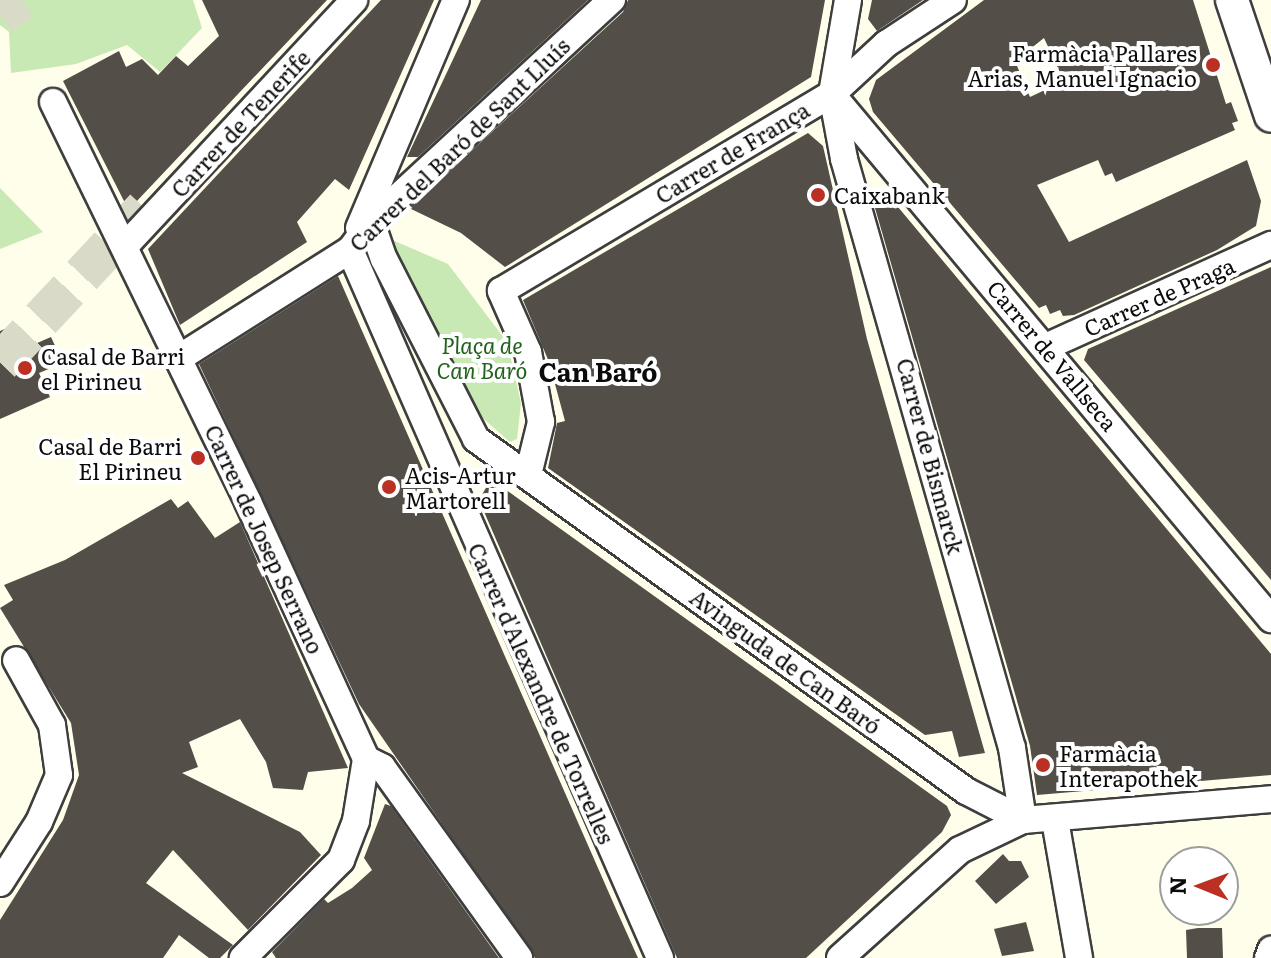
<!DOCTYPE html>
<meta charset="utf-8">
<style>
body{margin:0}
#map{position:relative;width:1271px;height:958px;overflow:hidden;background:#fffeea;font-family:Literata,serif}
div>[style]{position:absolute}
[style*='--x']{left:calc(var(--x)*1px);top:calc(var(--y)*1px);width:calc(var(--w)*1px);rotate:calc(var(--a)*1deg)}
.green>*{inset:0;background:#c8e9b4}
.building>*{inset:0;background:#544e48}
.primary-tunnel>*{height:40px;margin-top:-20px;transform-origin:0;background:repeating-linear-gradient(90deg,#dadac9 0 40px,transparent 0 60px)}
.roads{filter:drop-shadow(2px 0 #3e3e3e) drop-shadow(-2px 0 #3e3e3e) drop-shadow(0 2px #3e3e3e) drop-shadow(0 -2px #3e3e3e)}
.minor>*{height:26px;margin:-13px;padding:0 13px;transform-origin:13px;border-radius:13px;background:#fff}
.tertiary>*{height:32px;margin:-16px;padding:0 16px;transform-origin:16px;border-radius:16px;background:#fff}
.dots>*{width:22px;height:22px;translate:-50% -50%;box-sizing:border-box;border:4px solid #fff;border-radius:50%}
span{translate:-50% -50%;white-space:nowrap;text-align:center;line-height:1.15;-webkit-text-stroke:8px #fff;paint-order:stroke}
.poi-label{font-size:22px;color:#0b0b0b}
.right{translate:-100% -50%;text-align:right}
.left{translate:0 -50%;text-align:left}
.street-label{font-size:22px;color:#0b0b0b}
.park-label{font-size:22px;color:#21631c;font-style:italic}
.quarter-label{font-size:26px;color:#0b0b0b;font-weight:700}
.north{position:absolute;left:1159px;top:846px;width:80px;height:80px;box-sizing:border-box;background:#fff;border:2px solid #9d9d9d;border-radius:50%;rotate:271deg;font-size:22px;font-weight:700;line-height:32px;text-align:center;color:#0b0b0b}
.north::after{content:'';display:block;margin:auto;width:28px;height:36px;background:#bb3023;clip-path:polygon(50% 0,100% 100%,50% 72%,0 100%)}
</style>
<div id="map">
<div class="green">
<i style="clip-path:polygon(0 0,193px 0,202px 28px,160px 72px,127px 45px,76px 64px,11px 73px,9px 32px,0 25px)"></i>
<i style="clip-path:polygon(0 188px,43px 232px,0 249px)"></i>
<i style="clip-path:polygon(390px 239px,448px 264px,507px 342px,521px 403px,517px 439px,510px 442px,478px 414px)"></i>
</div>
<div class="building">
<i style="clip-path:polygon(202px 0,327px 0,136px 202px,125px 203px,63px 81px,119px 51px,126px 67px,142px 59px,158px 75px,176px 56px,188px 66px,219px 36px)"></i>
<i style="clip-path:polygon(381px 0,434px 0,349px 190px,335px 179px,297px 222px,307px 242px,180px 325px,148px 249px)"></i>
<i style="clip-path:polygon(481px 0,588px 0,418px 157px,407px 157px)"></i>
<i style="clip-path:polygon(628px 0,825px 0,811px 77px,505px 267px,461px 233px,409px 208px,623px 12px)"></i>
<i style="clip-path:polygon(872px 0,923px 0,877px 31px,868px 19px)"></i>
<i style="clip-path:polygon(evenodd,984px 0,1193px 0,1226px 104px,1231px 102px,1238px 121px,1232px 123px,1235px 130px,1116px 182px,1112px 173px,1105px 176px,1098px 160px,1037px 185px,1069px 242px,1247px 160px,1261px 201px,1256px 226px,1217px 250px,1074px 315px,1063px 316px,1060px 310px,1050px 314px,1046px 305px,1039px 308px,873px 112px,869px 99px,876px 80px,984px 0,1044px 38px,1064px 81px,1030px 97px,1015px 61px,1044px 38px)"></i>
<i style="clip-path:polygon(808px 133px,823px 146px,867px 339px,985px 753px,959px 757px,952px 731px,925px 735px,548px 468px,557px 423px,565px 421px,549px 362px,523px 300px)"></i>
<i style="clip-path:polygon(888px 195px,1271px 654px,1271px 775px,1037px 795px,1030px 746px,873px 201px)"></i>
<i style="clip-path:polygon(1271px 267px,1271px 580px,1084px 360px,1088px 349px)"></i>
<i style="clip-path:polygon(338px 276px,616px 909px,638px 958px,535px 958px,359px 704px,199px 364px)"></i>
<i style="clip-path:polygon(17px 324px,28px 347px,51px 337px,63px 363px,39px 373px,50px 397px,0 419px,0 331px)"></i>
<i style="clip-path:polygon(491px 479px,947px 806px,951px 815px,942px 832px,806px 958px,677px 958px,479px 500px)"></i>
<i style="clip-path:polygon(171px 499px,178px 508px,188px 501px,215px 538px,240px 522px,348px 768px,308px 772px,303px 790px,273px 788px,266px 762px,240px 719px,189px 742px,198px 767px,182px 773px,300px 832px,321px 855px,248px 930px,173px 850px,146px 883px,233px 945px,220px 958px,209px 958px,179px 935px,163px 958px,0 958px,0 920px,63px 820px,79px 775px,71px 723px,0 608px,13px 600px,4px 585px,65px 560px)"></i>
<i style="clip-path:polygon(385px 804px,391px 806px,499px 958px,276px 958px,272px 952px,324px 899px,328px 903px,352px 888px,372px 870px,364px 858px)"></i>
<i style="clip-path:polygon(1003px 854px,1009px 861px,1021px 861px,1029px 877px,996px 904px,975px 881px)"></i>
<i style="clip-path:polygon(1026px 922px,1034px 951px,1002px 956px,994px 929px)"></i>
<i style="clip-path:polygon(1198px 928px,1222px 928px,1223px 958px,1187px 958px,1186px 930px)"></i>
</div>
<div class="primary-tunnel">
<i style="--x:0;--y:15;--w:26;--a:-36"></i>
<i style="--x:0;--y:363;--w:212;--a:-46.9"></i>
</div>
<div class="roads">
<div class="minor">
<i style="--x:848;--y:0;--w:95;--a:99.7"></i>
<i style="--x:832;--y:94;--w:66;--a:79.5"></i>
<i style="--x:844;--y:159;--w:612;--a:74.08"></i>
<i style="--x:1012;--y:748;--w:73;--a:81.3"></i>
<i style="--x:834;--y:97;--w:681;--a:50.07"></i>
<i style="--x:53;--y:102;--w:445;--a:64"></i>
<i style="--x:248;--y:502;--w:283;--a:65.3"></i>
<i style="--x:366;--y:759;--w:63;--a:99.2"></i>
<i style="--x:356;--y:821;--w:42;--a:111"></i>
<i style="--x:341;--y:860;--w:139;--a:135"></i>
<i style="--x:371;--y:222;--w:39;--a:71"></i>
<i style="--x:384;--y:259;--w:202;--a:62.9"></i>
<i style="--x:476;--y:439;--w:603;--a:35.69"></i>
<i style="--x:966;--y:791;--w:64;--a:27"></i>
<i style="--x:1023;--y:820;--w:249;--a:-4.8"></i>
<i style="--x:359;--y:228;--w:248;--a:-67"></i>
<i style="--x:125;--y:246;--w:336;--a:-47"></i>
<i style="--x:350;--y:250;--w:773;--a:66.35"></i>
<i style="--x:1048;--y:346;--w:245;--a:-24.4"></i>
<i style="--x:179;--y:358;--w:202;--a:-32.3"></i>
<i style="--x:350;--y:250;--w:35;--a:-53"></i>
<i style="--x:371;--y:222;--w:328;--a:-42.7"></i>
<i style="--x:528;--y:475;--w:55;--a:-76.2"></i>
<i style="--x:541;--y:422;--w:71;--a:-100.5"></i>
<i style="--x:528;--y:352;--w:67;--a:-113.9"></i>
<i style="--x:501;--y:291;--w:385;--a:-30.8"></i>
<i style="--x:832;--y:94;--w:74;--a:-42.8"></i>
<i style="--x:886;--y:44;--w:80;--a:-33.3"></i>
<i style="--x:366;--y:759;--w:18;--a:27"></i>
<i style="--x:382;--y:767;--w:235;--a:54.3"></i>
<i style="--x:1055;--y:820;--w:140;--a:80.1"></i>
<i style="--x:0;--y:883;--w:72;--a:-57.4"></i>
<i style="--x:39;--y:822;--w:51;--a:-66.9"></i>
<i style="--x:59;--y:775;--w:50;--a:-98"></i>
<i style="--x:52;--y:725;--w:74;--a:-119"></i>
<i style="--x:840;--y:958;--w:161;--a:-42"></i>
<i style="--x:960;--y:850;--w:70;--a:-25.5"></i>
<i style="--x:1268;--y:958;--w:9;--a:-69"></i>
</div>
<div class="tertiary">
<i style="--x:1232;--y:0;--w:122;--a:71.4"></i>
</div>
</div>
<div class="dots">
<i style="left:1213px;top:65px;background:#bb3023"></i>
<i style="left:818px;top:195px;background:#bb3023"></i>
<i style="left:25px;top:368px;background:#bb3023"></i>
<i style="left:198px;top:458px;background:#bb3023"></i>
<i style="left:389px;top:487px;background:#bb3023"></i>
<i style="left:1043px;top:765px;background:#bb3023"></i>
</div>
<div class="poi-label">
<span class="right" style="left:1197px;top:65px">Farmàcia Pallares<br>Arias, Manuel Ignacio</span>
<span class="left" style="left:834px;top:195px">Caixabank</span>
<span class="left" style="left:41px;top:368px">Casal de Barri<br>el Pirineu</span>
<span class="right" style="left:182px;top:458px">Casal de Barri<br>El Pirineu</span>
<span class="left" style="left:405px;top:487px">Acis-Artur<br>Martorell</span>
<span class="left" style="left:1059px;top:765px">Farmàcia<br>Interapothek</span>
</div>
<div class="street-label">
<span style="left:240px;top:123px;rotate:-47deg">Carrer de Tenerife</span>
<span style="left:459px;top:144px;rotate:-44deg">Carrer del Baró de Sant Lluís</span>
<span style="left:732px;top:152px;rotate:-31deg">Carrer de França</span>
<span style="left:1159px;top:296px;rotate:-24deg">Carrer de Praga</span>
<span style="left:1053px;top:355px;rotate:50deg">Carrer de Vallseca</span>
<span style="left:931px;top:456px;rotate:75deg">Carrer de Bismarck</span>
<span style="left:265px;top:539px;rotate:65deg">Carrer de Josep Serrano</span>
<span style="left:786px;top:661px;rotate:36deg">Avinguda de Can Baró</span>
<span style="left:542px;top:693px;rotate:66deg">Carrer d'Alexandre de Torrelles</span>
</div>
<div class="park-label">
<span style="left:482px;top:357px">Plaça de<br>Can Baró</span>
</div>
<div class="quarter-label">
<span style="left:598px;top:371px">Can Baró</span>
</div>
<div class="north">N</div>
</div>
